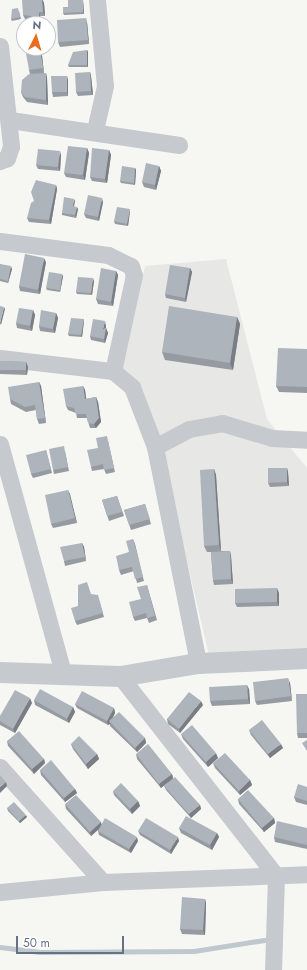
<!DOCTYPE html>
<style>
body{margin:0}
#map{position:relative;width:307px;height:970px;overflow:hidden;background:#f6f7f3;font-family:Jost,sans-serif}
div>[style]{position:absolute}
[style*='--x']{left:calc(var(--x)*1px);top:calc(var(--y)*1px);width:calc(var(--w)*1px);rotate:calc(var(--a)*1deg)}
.built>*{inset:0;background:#e7e8e6}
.stream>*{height:4.5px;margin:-2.25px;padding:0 2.25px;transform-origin:2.25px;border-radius:2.25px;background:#bfc8cf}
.minor>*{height:17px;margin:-8.5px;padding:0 8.5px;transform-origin:8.5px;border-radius:8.5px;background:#c6c9cd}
.tertiary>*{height:21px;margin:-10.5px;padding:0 10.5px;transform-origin:10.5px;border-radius:10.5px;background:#c6c9cd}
.wall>*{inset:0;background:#969ba2}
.shaded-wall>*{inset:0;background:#7a7e84}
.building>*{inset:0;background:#aeb4bc}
span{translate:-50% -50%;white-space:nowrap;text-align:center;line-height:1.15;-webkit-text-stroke:4px #fff;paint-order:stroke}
.north{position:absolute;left:16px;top:16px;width:40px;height:40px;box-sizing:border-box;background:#fff;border:1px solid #c1c7cf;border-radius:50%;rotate:5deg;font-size:11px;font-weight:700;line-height:16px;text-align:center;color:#647286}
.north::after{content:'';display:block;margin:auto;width:14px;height:18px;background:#eb6c1e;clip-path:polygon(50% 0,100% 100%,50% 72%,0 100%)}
.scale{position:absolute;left:16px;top:936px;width:108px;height:18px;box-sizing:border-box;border:2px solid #647286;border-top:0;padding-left:5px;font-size:12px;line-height:14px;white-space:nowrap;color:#647286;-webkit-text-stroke:3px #fff;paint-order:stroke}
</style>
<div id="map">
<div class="built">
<i style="clip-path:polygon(226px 259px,267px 419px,307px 468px,307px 658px,211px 664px,162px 455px,122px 371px,145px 266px)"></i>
</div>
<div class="stream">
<i style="--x:0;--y:947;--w:40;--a:7.1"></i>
<i style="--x:40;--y:952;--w:154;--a:-0.4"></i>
<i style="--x:194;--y:951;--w:71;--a:-8.9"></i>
</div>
<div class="minor">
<i style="--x:0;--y:46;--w:101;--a:83.7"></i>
<i style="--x:11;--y:146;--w:13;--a:108"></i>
<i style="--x:7;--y:158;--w:8;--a:157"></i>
<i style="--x:10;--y:120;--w:171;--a:8.4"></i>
<i style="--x:95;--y:130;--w:45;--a:-77.2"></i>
<i style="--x:105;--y:86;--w:86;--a:-95.3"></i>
<i style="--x:0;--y:241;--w:109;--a:7.4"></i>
<i style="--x:108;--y:255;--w:25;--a:26"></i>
<i style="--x:131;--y:266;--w:9;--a:72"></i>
<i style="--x:134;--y:275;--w:98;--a:102.3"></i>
<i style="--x:0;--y:358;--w:114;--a:6.6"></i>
<i style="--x:113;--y:371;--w:25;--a:40"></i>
<i style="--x:132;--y:387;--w:64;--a:69"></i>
<i style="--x:155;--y:447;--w:220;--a:78.7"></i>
<i style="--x:0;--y:444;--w:238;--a:74.6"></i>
<i style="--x:155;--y:447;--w:38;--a:-28"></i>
<i style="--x:189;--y:429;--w:34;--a:-10"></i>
<i style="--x:222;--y:423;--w:52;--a:16.7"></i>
<i style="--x:272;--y:438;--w:35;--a:3"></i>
<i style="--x:120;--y:676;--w:254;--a:52"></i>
<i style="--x:276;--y:876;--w:94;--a:91.8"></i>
<i style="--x:0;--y:767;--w:154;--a:48.2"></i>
<i style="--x:0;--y:892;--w:103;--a:-5.5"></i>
<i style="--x:103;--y:882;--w:204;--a:-2.2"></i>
</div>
<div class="tertiary">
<i style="--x:0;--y:672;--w:120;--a:1.9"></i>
<i style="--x:120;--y:676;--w:79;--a:-9.5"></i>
<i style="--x:198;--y:663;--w:109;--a:-2.6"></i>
</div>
<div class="wall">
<i style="clip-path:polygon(25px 0,43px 0,44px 3px,45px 16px,40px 16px,41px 22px,25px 19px,23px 15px)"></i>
<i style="clip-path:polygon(68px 0,83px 0,84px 14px,64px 15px,63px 13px,68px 7px)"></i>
<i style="clip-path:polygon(19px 11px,21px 19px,12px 21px,11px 19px)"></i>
<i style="clip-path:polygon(87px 22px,89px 44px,60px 47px,58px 42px)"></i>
<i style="clip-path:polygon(87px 50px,88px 52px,88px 67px,69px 67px,68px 65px)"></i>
<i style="clip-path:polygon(40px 51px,42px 56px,44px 73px,41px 73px,46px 73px,47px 78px,48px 105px,27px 102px,23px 97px,21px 92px,30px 74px,29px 70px)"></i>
<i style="clip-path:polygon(90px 72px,91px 76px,93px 95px,78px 96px,76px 92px)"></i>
<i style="clip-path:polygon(67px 76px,68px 81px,68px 96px,53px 97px,52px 92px)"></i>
<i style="clip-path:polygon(87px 148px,89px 153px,85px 180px,66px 177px,64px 173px)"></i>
<i style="clip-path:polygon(109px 150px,111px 155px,107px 183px,92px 181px,90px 177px)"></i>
<i style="clip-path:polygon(61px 155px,60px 171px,38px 169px,36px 165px)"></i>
<i style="clip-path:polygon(159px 166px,161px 171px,156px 190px,144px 187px,142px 182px)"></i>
<i style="clip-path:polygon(135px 168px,136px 170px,135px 185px,121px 183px,120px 181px)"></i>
<i style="clip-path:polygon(56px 185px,57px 189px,51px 224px,29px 222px,27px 218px)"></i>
<i style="clip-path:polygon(75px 201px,74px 207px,78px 209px,76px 218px,62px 215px,62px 213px)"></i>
<i style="clip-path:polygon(103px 202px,99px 221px,86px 218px,84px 214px)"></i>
<i style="clip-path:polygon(130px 211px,128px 226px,115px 224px,114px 221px)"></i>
<i style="clip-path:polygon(46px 262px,40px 294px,20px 291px,19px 286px)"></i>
<i style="clip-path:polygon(0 264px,12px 269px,8px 283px,0 281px)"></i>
<i style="clip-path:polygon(190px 268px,192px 272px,186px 302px,166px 298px,165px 294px)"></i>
<i style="clip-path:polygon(116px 271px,118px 275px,113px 306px,98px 304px,96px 299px)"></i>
<i style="clip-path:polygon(63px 276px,60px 292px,47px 290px,46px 288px)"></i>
<i style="clip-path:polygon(94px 281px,92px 295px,77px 294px,76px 292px)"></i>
<i style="clip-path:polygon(33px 310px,35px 315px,32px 331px,17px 328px,16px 323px)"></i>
<i style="clip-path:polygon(56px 313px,58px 318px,55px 333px,40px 331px,39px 326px)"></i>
<i style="clip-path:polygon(237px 317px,240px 324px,233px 370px,165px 360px,162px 352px)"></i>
<i style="clip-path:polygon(84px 319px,84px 321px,82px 337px,69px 336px,68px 334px)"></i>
<i style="clip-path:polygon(106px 326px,106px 329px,106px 328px,108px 333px,105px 343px,91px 340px,90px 336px)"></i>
<i style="clip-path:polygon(307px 349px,307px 393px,279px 392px,276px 386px)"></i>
<i style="clip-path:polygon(0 361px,26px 362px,28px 367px,27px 375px,0 374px)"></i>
<i style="clip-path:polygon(39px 382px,41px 386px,46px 423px,39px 424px,37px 419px,36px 410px,26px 412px,11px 404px,10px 399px)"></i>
<i style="clip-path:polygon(83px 386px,85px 390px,86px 399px,96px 397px,98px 402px,101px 422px,96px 428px,90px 428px,87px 418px,77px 418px,76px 413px,68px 410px,66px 406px)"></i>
<i style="clip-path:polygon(108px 441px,115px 472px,106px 474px,104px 469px,92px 471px,91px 467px,98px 448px)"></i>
<i style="clip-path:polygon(46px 450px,52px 473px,33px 478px,31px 474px)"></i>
<i style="clip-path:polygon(65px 451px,69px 471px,54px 474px,53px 470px)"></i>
<i style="clip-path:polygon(287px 468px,288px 472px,289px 486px,270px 487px,268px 483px)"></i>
<i style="clip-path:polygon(214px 469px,216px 475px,221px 551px,230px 551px,231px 556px,233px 584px,214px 585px,213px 580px,211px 552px,207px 552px,204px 546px)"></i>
<i style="clip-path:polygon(68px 490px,77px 523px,53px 528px,51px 524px)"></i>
<i style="clip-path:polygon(117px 496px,124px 516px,109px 521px,102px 500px)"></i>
<i style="clip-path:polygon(145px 504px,151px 524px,131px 530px,124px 510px)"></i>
<i style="clip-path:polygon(133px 539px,144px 581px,137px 583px,134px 571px,121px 575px,119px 570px,129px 552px)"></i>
<i style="clip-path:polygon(82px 543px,84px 547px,86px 561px,65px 566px,64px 561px)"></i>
<i style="clip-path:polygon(147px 585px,157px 620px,149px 623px,147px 618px,135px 621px,133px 617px)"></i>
<i style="clip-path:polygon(279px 593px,279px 606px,237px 607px,235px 603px)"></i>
<i style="clip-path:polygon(91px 594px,99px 600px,104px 617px,77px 625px,75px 621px,78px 606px)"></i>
<i style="clip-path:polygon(290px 683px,292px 701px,257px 705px,255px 701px)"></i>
<i style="clip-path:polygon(249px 689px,250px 704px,212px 706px,210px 701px)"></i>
<i style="clip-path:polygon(307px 694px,307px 738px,298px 738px,297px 733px)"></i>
<i style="clip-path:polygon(34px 700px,73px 707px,75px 712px,69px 723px,35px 705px)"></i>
<i style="clip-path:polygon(32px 703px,15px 733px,0 725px,0 716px)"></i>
<i style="clip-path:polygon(75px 704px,114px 708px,115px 713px,113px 717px,145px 738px,146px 743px,137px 752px,110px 726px,110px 724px,108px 725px,77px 708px)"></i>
<i style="clip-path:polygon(203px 705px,180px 733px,168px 724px,167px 719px)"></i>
<i style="clip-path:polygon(249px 730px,283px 748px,270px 758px,251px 735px)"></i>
<i style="clip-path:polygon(181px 734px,218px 758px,208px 767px,183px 739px)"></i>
<i style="clip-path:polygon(7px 741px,44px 759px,45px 763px,34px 774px,8px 746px)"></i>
<i style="clip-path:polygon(71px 744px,97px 754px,99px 759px,88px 769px,73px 749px)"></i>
<i style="clip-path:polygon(136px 754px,172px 774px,173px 778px,200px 805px,201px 809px,191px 818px,166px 790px,164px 786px,169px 781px,161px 788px,137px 759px)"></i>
<i style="clip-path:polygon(213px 763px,250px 780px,252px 785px,240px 795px,215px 768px)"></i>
<i style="clip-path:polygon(40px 770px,75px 789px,77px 793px,65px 802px,41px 775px)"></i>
<i style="clip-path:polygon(307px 787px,307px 805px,296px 802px,294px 797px)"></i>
<i style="clip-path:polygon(113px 791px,138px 801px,140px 806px,132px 814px,114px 795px)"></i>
<i style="clip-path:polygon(238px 799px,274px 818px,275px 823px,264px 832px,239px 804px)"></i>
<i style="clip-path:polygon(65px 804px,101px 822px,101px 824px,138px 841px,131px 853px,99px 835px,98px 831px,98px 830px,91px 836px,66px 809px)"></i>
<i style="clip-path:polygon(7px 808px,27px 817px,20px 823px,8px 811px)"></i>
<i style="clip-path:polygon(179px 828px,217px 833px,219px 837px,212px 850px,181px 833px)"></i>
<i style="clip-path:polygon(307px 828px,307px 849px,275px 842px,274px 837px)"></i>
<i style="clip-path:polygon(138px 831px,179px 841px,171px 854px,140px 835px)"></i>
<i style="clip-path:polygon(205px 899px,206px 903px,205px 935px,182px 934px,180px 929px)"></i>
</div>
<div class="shaded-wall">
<i style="clip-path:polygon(42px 0,44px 3px,45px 16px,43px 12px)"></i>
<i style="clip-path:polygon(83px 0,84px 14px,83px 12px)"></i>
<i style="clip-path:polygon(39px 12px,40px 16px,41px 22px,39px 17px)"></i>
<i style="clip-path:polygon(86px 18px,87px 22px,89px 44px,88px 40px)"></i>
<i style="clip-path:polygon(87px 50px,88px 52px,88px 67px,87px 65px)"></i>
<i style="clip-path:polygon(40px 51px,42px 56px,44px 73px,43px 68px)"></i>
<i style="clip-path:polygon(90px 72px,91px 76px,93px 95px,91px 91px)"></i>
<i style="clip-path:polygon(46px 73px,47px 78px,48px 105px,46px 100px)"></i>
<i style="clip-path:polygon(67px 76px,68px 81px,68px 96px,67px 92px)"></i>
<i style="clip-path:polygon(87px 148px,89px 153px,85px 180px,83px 175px)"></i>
<i style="clip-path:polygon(109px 150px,111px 155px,107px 183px,105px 179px)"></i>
<i style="clip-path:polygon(60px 151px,61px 155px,60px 171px,58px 167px)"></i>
<i style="clip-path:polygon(159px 166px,161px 171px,156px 190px,155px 185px)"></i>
<i style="clip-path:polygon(135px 168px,136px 170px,135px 185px,134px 183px)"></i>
<i style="clip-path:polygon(56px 185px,57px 189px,51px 224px,49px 220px)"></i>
<i style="clip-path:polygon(102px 198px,103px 202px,99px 221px,98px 217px)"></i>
<i style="clip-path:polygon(74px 199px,75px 201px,73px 209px,73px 206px)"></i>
<i style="clip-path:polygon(77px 207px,78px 209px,76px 218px,75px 215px)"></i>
<i style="clip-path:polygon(130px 209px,130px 211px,128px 226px,127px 224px)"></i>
<i style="clip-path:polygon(44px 258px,46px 262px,40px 294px,38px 290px)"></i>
<i style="clip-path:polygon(11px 266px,12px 269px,8px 283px,8px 281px)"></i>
<i style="clip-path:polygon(190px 268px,192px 272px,186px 302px,185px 298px)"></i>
<i style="clip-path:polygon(116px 271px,118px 275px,113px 306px,111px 302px)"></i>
<i style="clip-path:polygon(62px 274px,63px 276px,60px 292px,60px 290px)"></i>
<i style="clip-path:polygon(93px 278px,94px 281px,92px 295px,91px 293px)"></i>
<i style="clip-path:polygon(4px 307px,5px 309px,1px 325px,0 323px)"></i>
<i style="clip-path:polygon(33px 310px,35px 315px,32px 331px,30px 326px)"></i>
<i style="clip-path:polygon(56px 313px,58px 318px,55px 333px,53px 329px)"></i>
<i style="clip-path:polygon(237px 317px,240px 324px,233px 370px,230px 363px)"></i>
<i style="clip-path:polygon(84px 319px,84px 321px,82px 337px,81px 335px)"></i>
<i style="clip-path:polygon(105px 321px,106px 326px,105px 333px,103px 329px)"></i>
<i style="clip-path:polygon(106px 328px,108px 333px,105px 343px,104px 339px)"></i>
<i style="clip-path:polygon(26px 362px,28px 367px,27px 375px,26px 370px)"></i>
<i style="clip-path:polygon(39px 382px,41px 386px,46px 423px,45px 418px)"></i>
<i style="clip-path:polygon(83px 386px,85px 390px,87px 404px,85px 399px)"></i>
<i style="clip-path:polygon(96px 397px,98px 402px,101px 422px,96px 428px,94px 424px)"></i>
<i style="clip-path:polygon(287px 468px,288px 472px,289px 486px,287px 482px)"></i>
<i style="clip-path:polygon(214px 469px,216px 475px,221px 551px,219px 545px)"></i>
<i style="clip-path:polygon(68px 490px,70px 494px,77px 523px,75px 518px)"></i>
<i style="clip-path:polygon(133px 539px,135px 544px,144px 581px,143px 577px)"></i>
<i style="clip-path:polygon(82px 543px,84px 547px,86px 561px,85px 557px)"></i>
<i style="clip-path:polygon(230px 551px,231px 556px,233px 584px,231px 579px)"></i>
<i style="clip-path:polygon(277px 588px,279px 593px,279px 606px,277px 602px)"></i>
<i style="clip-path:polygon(288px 678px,290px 683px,292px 701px,291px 696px)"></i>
<i style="clip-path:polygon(247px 685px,249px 689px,250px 704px,248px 699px)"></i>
<i style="clip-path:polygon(30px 698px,32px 703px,15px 733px,13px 729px)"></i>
<i style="clip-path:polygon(201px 701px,203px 705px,180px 733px,179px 729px)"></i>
<i style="clip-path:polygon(73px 707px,75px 712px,69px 723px,67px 719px)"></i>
<i style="clip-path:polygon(114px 708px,115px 713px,110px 723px,109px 721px,110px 724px,108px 725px,107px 721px)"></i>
<i style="clip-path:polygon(145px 738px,146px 743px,137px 752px,135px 748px)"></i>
<i style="clip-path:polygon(281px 744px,283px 748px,270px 758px,268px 754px)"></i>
<i style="clip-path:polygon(216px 753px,218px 758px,208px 767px,206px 762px)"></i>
<i style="clip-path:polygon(97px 754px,99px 759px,88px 769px,86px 764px)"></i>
<i style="clip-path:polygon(44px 759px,45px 763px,34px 774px,32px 769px)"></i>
<i style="clip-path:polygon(172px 774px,173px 778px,161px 788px,159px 784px)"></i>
<i style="clip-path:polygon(250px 780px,252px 785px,240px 795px,239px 791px)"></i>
<i style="clip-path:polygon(6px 782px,7px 786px,0 793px,0 787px)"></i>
<i style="clip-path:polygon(75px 789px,77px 793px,65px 802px,64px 798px)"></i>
<i style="clip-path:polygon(138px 801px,140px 806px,132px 814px,130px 809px)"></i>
<i style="clip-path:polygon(200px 805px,201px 809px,191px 818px,189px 814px)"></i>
<i style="clip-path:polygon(26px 815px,27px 817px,20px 823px,19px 821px)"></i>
<i style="clip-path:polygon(274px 818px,275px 823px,264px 832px,262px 828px)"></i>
<i style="clip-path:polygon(101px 822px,102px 826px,91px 836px,90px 832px)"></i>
<i style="clip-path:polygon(217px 833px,219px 837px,212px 850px,210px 845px)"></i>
<i style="clip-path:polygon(137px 837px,138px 841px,131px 853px,129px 849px)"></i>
<i style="clip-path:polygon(178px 837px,179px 841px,171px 854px,170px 850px)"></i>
<i style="clip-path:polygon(205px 899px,206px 903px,205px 935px,203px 930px)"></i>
</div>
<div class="building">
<i style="clip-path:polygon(22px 0,42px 0,43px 12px,39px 12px,39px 17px,23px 15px)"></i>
<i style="clip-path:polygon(68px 0,83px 0,83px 12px,63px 13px,63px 7px,68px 7px)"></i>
<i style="clip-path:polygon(18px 8px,20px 17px,11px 19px,12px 9px)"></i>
<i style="clip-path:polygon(86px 18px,88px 40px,58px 42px,57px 20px)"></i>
<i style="clip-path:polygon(87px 50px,87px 65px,68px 65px,73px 52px)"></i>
<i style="clip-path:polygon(40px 51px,43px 68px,29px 70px,26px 53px)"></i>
<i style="clip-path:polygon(90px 72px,91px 91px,76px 92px,75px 73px)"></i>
<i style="clip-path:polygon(46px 73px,46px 100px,25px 97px,21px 92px,22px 80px,29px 74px)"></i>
<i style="clip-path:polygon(51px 76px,67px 76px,67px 92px,52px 92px)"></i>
<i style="clip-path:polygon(68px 146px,87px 148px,83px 175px,64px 173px)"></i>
<i style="clip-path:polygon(92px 148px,109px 150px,105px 179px,90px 177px)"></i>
<i style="clip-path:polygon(38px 149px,60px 151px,58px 167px,36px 165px)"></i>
<i style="clip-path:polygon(146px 163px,159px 166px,155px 185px,142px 182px)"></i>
<i style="clip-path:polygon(122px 166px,135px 168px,134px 183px,120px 181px)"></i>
<i style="clip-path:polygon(36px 180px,56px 185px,49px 220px,27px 218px,31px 203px,34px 201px,31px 192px)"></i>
<i style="clip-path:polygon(88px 195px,102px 198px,98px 217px,84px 214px)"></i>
<i style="clip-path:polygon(64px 197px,74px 199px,73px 206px,77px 207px,75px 215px,62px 213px)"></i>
<i style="clip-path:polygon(117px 207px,130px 209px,127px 224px,114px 221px)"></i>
<i style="clip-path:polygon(25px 254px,44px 258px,38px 290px,19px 286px)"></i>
<i style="clip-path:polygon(0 264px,11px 266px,8px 281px,0 279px)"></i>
<i style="clip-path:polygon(170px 265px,190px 268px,185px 298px,165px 294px)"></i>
<i style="clip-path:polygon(101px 268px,116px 271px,111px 302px,96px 299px)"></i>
<i style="clip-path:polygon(49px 272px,62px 274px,60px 290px,46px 288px)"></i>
<i style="clip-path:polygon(78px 277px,93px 278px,91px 293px,76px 292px)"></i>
<i style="clip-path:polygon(0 306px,4px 307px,0 323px)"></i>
<i style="clip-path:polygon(169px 306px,237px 317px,230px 363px,162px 352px)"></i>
<i style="clip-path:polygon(19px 308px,33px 310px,30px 326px,16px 323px)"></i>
<i style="clip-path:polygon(41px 310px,56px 313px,53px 329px,39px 326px)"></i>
<i style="clip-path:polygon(71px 318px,84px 319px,81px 335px,68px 334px)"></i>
<i style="clip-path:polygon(93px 319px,105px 321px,103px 329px,106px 328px,104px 339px,90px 336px)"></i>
<i style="clip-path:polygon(278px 348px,307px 349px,307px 387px,276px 386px)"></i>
<i style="clip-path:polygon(0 361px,26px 362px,26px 370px,0 370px)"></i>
<i style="clip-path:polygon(39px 382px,45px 418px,37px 419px,35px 405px,25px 407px,10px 399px,8px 387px)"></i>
<i style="clip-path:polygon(83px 386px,85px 399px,96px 397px,99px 418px,94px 424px,88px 423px,86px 414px,76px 414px,74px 408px,66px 406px,63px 389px)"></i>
<i style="clip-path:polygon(107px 436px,114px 468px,104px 470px,103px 464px,91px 467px,87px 450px,98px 448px,96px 438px)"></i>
<i style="clip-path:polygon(64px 446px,68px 467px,53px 470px,49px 449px)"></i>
<i style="clip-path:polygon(46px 450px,51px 469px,31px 474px,26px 455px)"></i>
<i style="clip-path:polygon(268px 468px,287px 468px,287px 482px,268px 483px)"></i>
<i style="clip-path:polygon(214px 469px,219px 545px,204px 546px,200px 470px)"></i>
<i style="clip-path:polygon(68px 490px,75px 518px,51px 524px,45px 495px)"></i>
<i style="clip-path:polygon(117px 496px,122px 512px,107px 516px,102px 500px)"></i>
<i style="clip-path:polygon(145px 504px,150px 519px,129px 525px,124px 510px)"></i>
<i style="clip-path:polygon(133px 539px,143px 577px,135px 579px,132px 567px,119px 570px,116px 556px,129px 552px,126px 541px)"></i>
<i style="clip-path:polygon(82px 543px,85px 557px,64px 561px,60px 547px)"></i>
<i style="clip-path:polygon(230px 551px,231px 579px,213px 580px,211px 552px)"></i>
<i style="clip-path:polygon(87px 582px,91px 594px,98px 595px,103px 613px,75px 621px,71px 608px,78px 606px,78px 585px)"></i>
<i style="clip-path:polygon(147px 585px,155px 616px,147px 618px,146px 613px,133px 617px,129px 602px,141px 599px,137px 587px)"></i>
<i style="clip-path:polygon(277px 588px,277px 602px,235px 603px,235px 589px)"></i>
<i style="clip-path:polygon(288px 678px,291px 696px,255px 701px,253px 682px)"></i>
<i style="clip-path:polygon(247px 685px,248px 699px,210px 701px,209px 687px)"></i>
<i style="clip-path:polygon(40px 689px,73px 707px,67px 719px,34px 700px)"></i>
<i style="clip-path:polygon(15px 690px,30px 698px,13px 729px,0 721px,0 716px)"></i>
<i style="clip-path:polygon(82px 691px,114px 708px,107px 721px,75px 704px)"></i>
<i style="clip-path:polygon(189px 692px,201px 701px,179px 729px,167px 719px)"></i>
<i style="clip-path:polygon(296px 694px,307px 694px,307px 733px,297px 733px)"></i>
<i style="clip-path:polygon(119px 712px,145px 738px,135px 748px,109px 721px)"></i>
<i style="clip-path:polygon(262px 720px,281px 744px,268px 754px,249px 730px)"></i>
<i style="clip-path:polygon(192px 725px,216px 753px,206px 762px,181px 734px)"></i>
<i style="clip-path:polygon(19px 731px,44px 759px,32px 769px,7px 741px)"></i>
<i style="clip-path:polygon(79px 736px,97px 754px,86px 764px,71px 744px)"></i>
<i style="clip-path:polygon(307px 740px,307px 751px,302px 743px)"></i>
<i style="clip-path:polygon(148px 744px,172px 774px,159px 784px,136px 754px)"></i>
<i style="clip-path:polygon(225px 753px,250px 780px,239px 791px,213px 763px)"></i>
<i style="clip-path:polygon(51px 760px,75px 789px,64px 798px,40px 770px)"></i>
<i style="clip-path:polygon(0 775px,6px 782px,0 787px)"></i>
<i style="clip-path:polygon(175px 777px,200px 805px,189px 814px,164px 786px)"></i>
<i style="clip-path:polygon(121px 783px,138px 801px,130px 809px,113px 791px)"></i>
<i style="clip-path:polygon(298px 784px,307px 787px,307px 801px,294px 797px)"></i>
<i style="clip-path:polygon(248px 790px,274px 818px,262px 828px,238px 799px)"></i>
<i style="clip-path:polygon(76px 795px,101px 822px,90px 832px,65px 804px)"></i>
<i style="clip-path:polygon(14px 802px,26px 815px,19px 821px,7px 808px)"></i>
<i style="clip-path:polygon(186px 816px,217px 833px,210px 845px,179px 828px)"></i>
<i style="clip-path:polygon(105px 818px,137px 837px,129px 849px,98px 831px)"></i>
<i style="clip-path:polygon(146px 818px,178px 837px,170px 850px,138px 831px)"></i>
<i style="clip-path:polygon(277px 821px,307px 828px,307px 845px,274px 837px)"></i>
<i style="clip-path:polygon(182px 897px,205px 899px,203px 930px,180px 929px)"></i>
</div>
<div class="north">N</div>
<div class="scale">50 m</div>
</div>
